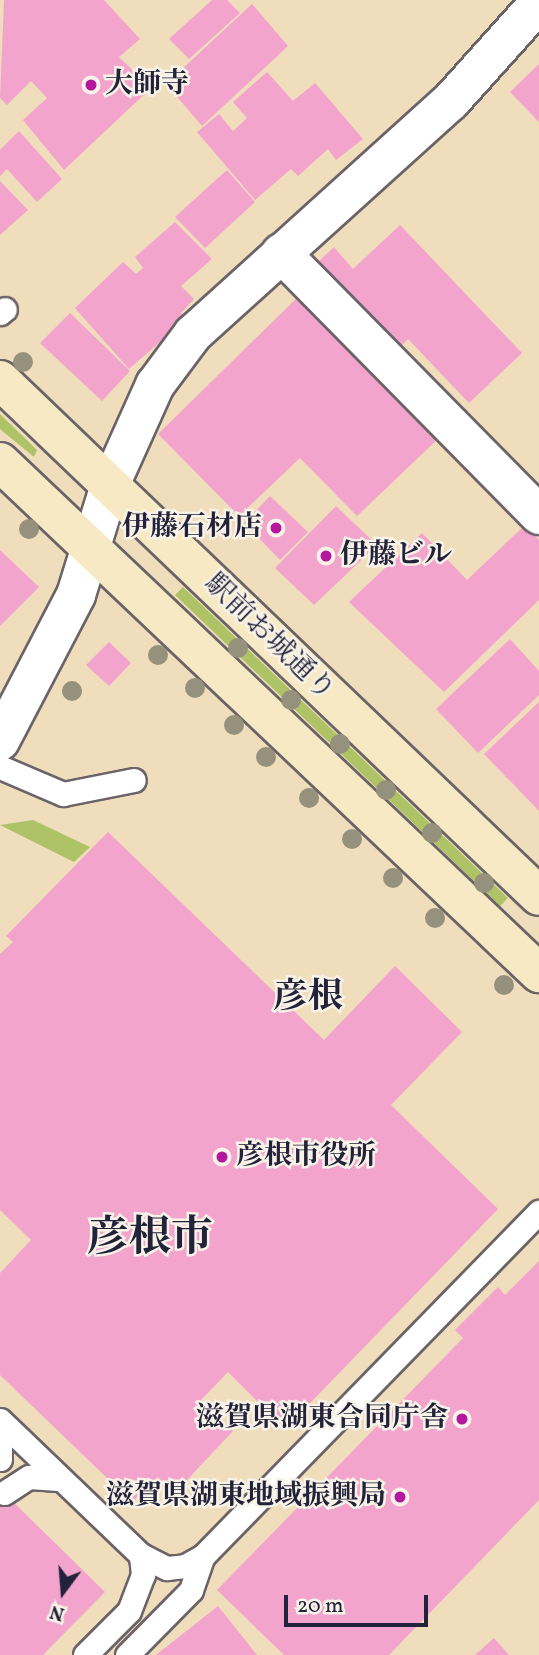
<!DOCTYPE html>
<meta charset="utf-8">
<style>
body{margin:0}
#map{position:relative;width:539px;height:1655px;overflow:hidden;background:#f0ddbc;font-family:Vollkorn,"Noto Serif JP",serif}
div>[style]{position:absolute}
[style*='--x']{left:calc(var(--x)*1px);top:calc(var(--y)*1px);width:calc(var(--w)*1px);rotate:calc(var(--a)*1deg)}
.green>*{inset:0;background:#aec266}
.building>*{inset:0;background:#f3a4cd}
.roads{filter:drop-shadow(2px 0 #6a6368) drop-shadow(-2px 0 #6a6368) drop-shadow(0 2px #6a6368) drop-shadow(0 -2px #6a6368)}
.service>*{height:23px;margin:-11.5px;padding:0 11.5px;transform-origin:11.5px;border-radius:11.5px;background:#fff}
.minor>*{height:38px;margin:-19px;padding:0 19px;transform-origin:19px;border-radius:19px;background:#fff}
.tertiary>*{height:38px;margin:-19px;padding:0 19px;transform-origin:19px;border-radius:19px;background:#fff}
.secondary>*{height:38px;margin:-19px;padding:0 19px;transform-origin:19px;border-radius:19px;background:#f7e9c3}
.trees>*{width:20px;height:20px;margin:-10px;border-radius:50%;background:#96917c}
.dots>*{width:19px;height:19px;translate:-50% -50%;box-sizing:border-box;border:4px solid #f7f3e8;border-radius:50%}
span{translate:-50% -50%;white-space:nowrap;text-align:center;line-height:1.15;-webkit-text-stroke:5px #f7f3e8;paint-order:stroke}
.poi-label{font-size:28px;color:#22223b;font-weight:700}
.left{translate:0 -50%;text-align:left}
.right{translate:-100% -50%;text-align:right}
.street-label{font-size:28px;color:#22223b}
.district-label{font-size:35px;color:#22223b;font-weight:700}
.town-label{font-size:42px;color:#22223b;font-weight:700}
.north{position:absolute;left:28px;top:1557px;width:70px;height:70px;-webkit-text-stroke:5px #f7f3e8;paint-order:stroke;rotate:196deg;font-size:19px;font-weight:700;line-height:28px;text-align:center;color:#22223b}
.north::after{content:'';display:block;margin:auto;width:24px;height:32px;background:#22223b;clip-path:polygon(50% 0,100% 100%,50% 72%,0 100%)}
.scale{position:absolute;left:284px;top:1595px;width:144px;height:32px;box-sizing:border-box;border:4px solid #22223b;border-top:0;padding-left:9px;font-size:21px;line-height:24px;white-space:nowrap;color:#22223b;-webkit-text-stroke:5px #f7f3e8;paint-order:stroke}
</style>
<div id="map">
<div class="green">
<i style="clip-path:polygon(0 414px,37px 450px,34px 457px,0 429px)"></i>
<i style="clip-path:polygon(183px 587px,508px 898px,500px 906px,175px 595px)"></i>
<i style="clip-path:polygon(33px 820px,90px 847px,74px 862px,0 825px)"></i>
</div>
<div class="building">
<i style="clip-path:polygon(4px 0,104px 0,140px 39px,119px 57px,151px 88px,64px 170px,23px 120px,47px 98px,31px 81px,7px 105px,0 98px)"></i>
<i style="clip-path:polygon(212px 0,227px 0,240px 13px,189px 59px,169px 39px)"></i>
<i style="clip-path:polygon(252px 4px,288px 46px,202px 126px,166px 84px)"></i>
<i style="clip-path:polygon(539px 64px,539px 122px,510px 92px)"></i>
<i style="clip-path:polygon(267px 72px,293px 101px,315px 83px,363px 139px,336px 160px,328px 149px,298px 176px,291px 169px,255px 200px,197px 132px,219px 114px,233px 131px,247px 118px,233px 102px)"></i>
<i style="clip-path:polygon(19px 131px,62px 179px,37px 202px,7px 169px,0 176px,0 150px)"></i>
<i style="clip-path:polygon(227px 170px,255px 202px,205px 248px,175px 217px)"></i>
<i style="clip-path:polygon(0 181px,28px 210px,0 235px)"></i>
<i style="clip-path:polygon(175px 222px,212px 259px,181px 286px,194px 299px,181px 313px,186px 319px,129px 369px,75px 308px,123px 262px,136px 274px,143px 268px,135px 257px)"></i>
<i style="clip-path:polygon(400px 225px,522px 353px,469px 403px,408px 339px,396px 351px,315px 265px,334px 247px,353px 269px)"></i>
<i style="clip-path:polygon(303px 292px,441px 436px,357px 516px,300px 458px,239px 516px,158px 434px)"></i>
<i style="clip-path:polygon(70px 313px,130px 371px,102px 401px,40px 343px)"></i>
<i style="clip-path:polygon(270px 496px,308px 532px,280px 560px,244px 523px)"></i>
<i style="clip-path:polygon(336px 506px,377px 545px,314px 605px,275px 568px)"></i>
<i style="clip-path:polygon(525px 525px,539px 540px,539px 600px,444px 692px,349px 602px,422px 533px,467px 580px)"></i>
<i style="clip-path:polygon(0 550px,39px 587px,0 626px)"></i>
<i style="clip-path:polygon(510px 639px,539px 671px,539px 695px,478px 753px,436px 709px)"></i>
<i style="clip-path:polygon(109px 642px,131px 663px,109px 686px,86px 665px)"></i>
<i style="clip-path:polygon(539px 702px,539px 811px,484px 754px)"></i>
<i style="clip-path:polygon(108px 832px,324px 1040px,395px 966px,462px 1032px,391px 1105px,498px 1209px,285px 1429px,228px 1372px,201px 1400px,233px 1431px,171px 1497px,154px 1480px,132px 1502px,0 1375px,0 1273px,31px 1240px,0 1210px,0 954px,13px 942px,6px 936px)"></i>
<i style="clip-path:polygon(539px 1261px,539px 1500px,389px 1655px,284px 1655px,217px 1590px,463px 1338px,455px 1330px,498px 1287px,505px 1295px)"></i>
<i style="clip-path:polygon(0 1489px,105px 1592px,43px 1655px,0 1655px)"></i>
<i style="clip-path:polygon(218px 1606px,257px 1655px,156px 1655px)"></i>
<i style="clip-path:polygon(494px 1638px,509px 1655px,475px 1655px)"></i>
</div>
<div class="roads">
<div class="service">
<i style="--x:0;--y:313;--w:6;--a:-39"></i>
<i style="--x:0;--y:767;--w:69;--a:23.2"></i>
<i style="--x:63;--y:794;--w:72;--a:-11.2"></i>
<i style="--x:0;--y:1420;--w:195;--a:43.8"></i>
<i style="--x:141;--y:1555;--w:29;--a:27"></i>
<i style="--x:167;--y:1568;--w:18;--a:-6"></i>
<i style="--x:185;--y:1566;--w:21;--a:-29"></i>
<i style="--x:203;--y:1556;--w:481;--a:-45.7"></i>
<i style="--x:0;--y:1422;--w:37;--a:90"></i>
<i style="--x:4;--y:1493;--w:30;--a:-33"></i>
<i style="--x:29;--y:1477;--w:32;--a:4"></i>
<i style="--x:85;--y:1655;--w:62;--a:-45"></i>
<i style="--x:129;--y:1611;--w:39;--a:-69"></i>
<i style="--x:143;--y:1575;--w:20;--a:-96"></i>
<i style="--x:127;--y:1655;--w:91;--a:-45.4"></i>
<i style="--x:191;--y:1590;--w:36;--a:-71"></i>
</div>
<div class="minor">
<i style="--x:281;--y:253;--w:368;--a:45.4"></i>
<i style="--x:110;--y:485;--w:110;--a:-65.8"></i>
<i style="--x:155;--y:385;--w:64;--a:-53.3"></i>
<i style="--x:193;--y:334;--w:348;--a:-42.1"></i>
<i style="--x:451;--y:101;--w:132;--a:-48.1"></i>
</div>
<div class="tertiary">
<i style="--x:0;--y:741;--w:165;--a:-62.5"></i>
<i style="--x:76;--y:595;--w:115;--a:-72.8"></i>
</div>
<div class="secondary">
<i style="--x:0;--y:380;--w:746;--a:43.75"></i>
<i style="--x:0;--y:462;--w:743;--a:43.47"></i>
</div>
</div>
<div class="trees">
<i style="left:23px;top:362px"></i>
<i style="left:29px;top:529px"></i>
<i style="left:238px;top:648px"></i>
<i style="left:158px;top:655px"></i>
<i style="left:195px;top:688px"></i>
<i style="left:72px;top:691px"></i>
<i style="left:291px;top:700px"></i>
<i style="left:234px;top:725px"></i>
<i style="left:340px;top:744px"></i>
<i style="left:266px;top:757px"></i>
<i style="left:386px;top:790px"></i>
<i style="left:309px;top:798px"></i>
<i style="left:432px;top:833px"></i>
<i style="left:352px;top:839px"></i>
<i style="left:393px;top:878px"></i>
<i style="left:484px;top:883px"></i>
<i style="left:435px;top:918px"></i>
<i style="left:504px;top:985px"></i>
</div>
<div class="dots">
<i style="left:91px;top:85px;background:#b5179e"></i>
<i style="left:276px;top:528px;background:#b5179e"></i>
<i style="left:326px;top:556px;background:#b5179e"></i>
<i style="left:222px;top:1157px;background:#b5179e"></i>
<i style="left:462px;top:1419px;background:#b5179e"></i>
<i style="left:400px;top:1497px;background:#b5179e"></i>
</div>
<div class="poi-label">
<span class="left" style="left:105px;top:85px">大師寺</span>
<span class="right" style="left:262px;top:528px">伊藤石材店</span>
<span class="left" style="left:340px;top:556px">伊藤ビル</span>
<span class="left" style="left:236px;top:1157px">彦根市役所</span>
<span class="right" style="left:448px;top:1419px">滋賀県湖東合同庁舎</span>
<span class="right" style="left:386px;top:1497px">滋賀県湖東地域振興局</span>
</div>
<div class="street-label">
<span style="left:269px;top:638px;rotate:44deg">駅前お城通り</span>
</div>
<div class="district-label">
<span style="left:308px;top:998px">彦根</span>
</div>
<div class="town-label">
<span style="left:150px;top:1240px">彦根市</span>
</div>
<div class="north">N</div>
<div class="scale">20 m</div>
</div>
